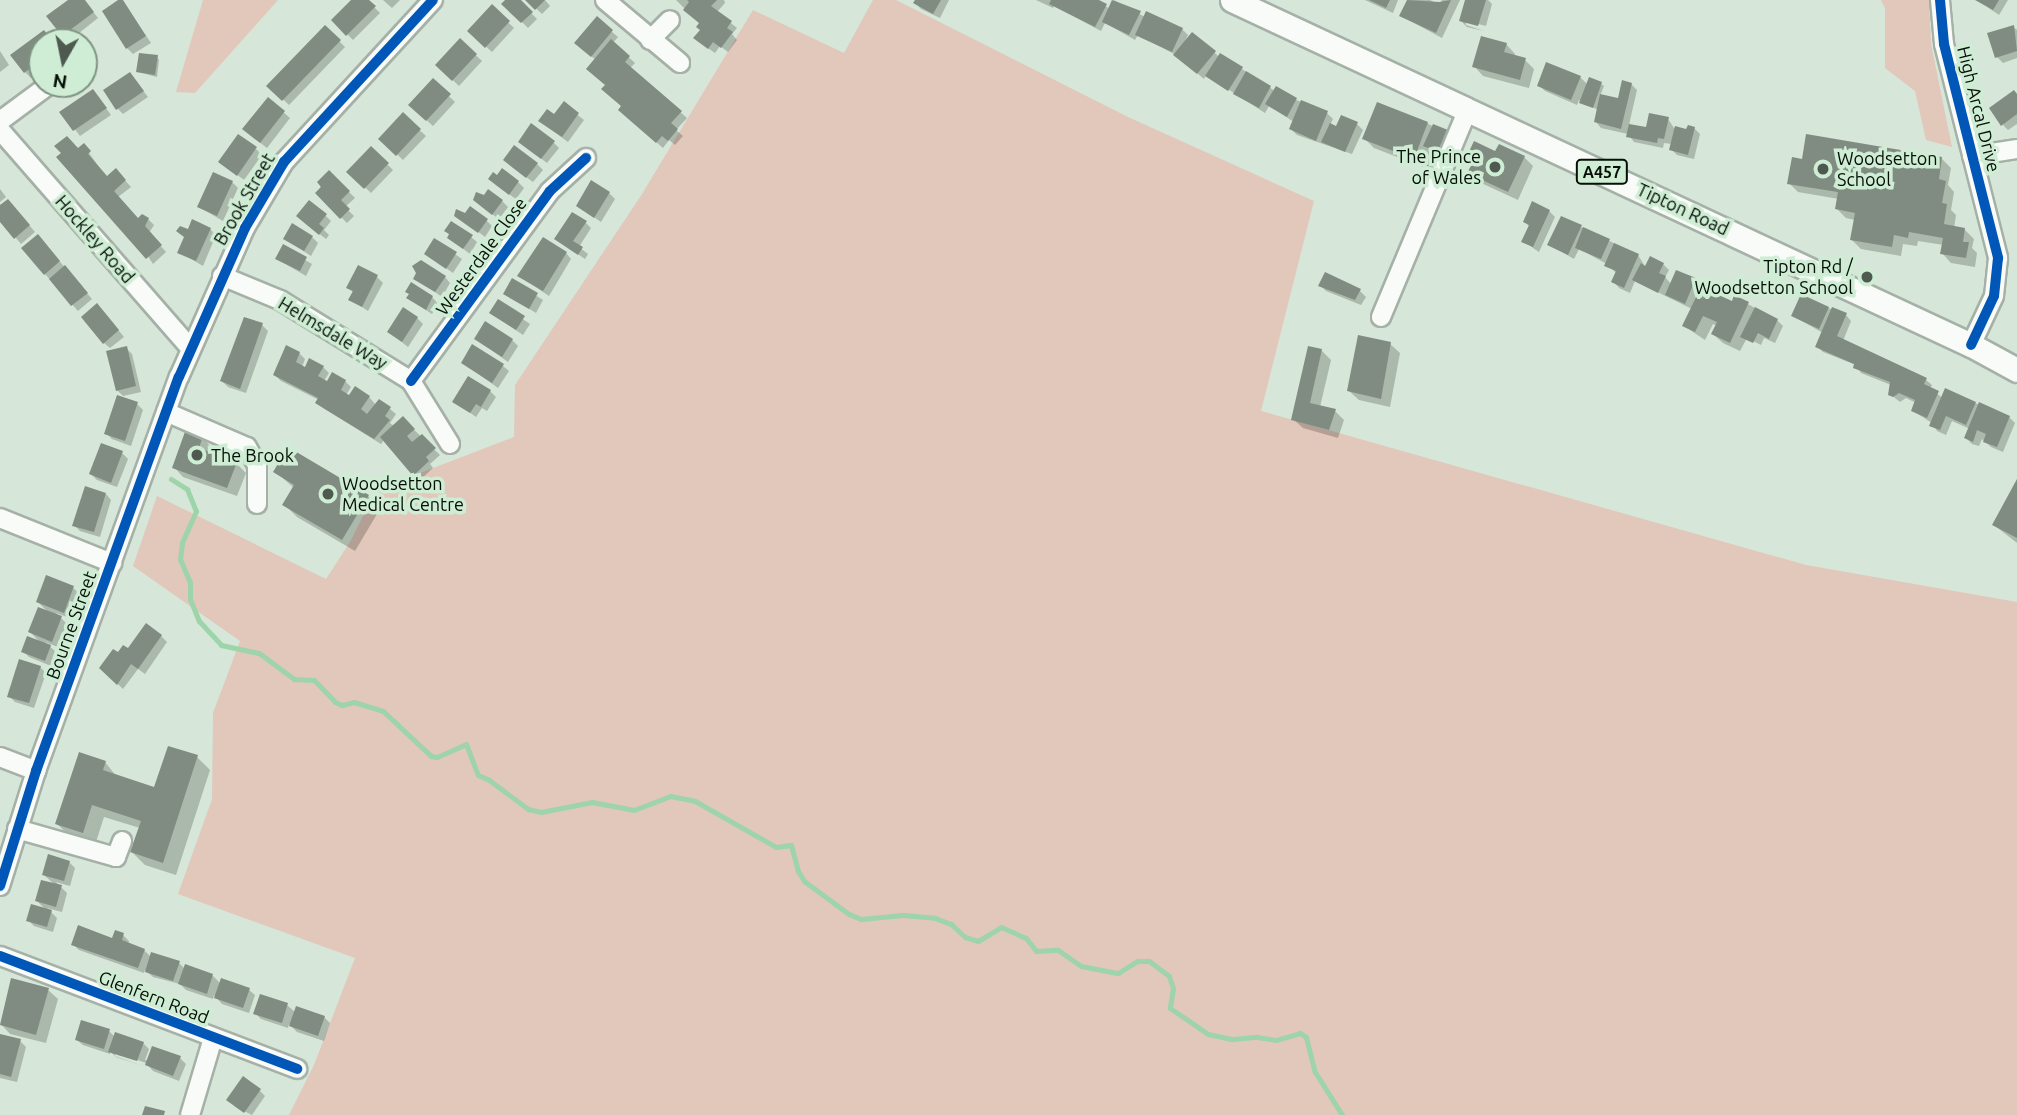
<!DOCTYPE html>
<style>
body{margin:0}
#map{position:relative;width:2017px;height:1115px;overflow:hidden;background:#d6e6d8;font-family:Ubuntu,sans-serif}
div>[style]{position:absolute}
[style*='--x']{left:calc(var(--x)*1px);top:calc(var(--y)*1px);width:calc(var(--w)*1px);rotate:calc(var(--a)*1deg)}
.green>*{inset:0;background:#e2c7bb}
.shadow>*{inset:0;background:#0003}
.stream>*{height:5px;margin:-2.5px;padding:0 2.5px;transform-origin:2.5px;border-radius:2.5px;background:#9ed4a9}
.building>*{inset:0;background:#808c82}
.roads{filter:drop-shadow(2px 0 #a5b1a7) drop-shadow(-2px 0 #a5b1a7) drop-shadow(0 2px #a5b1a7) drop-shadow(0 -2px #a5b1a7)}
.minor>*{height:18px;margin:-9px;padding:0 9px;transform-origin:9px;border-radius:9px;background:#f9fbf9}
.major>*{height:23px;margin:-11.5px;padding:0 11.5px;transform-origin:11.5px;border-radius:11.5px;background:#f9fbf9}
.cycleway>*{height:10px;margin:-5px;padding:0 5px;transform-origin:5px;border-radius:5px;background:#0057b8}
.dots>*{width:19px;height:19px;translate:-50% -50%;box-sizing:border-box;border:4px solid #cfedd4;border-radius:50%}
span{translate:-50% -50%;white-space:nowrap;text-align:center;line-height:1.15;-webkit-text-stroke:7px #cfedd4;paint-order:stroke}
.shield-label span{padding:2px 5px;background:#cfedd4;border:2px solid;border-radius:5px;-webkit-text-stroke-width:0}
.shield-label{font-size:16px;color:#050f07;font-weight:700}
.street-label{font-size:18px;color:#050f07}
.poi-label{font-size:18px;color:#050f07}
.right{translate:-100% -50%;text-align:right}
.left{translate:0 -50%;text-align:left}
.north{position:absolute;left:28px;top:28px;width:70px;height:70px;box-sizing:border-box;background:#cfedd4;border:2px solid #7e9482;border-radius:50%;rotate:189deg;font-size:19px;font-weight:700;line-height:28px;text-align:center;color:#050f07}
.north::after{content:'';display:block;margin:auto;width:24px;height:32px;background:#4e5a50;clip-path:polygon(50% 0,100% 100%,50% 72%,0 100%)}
</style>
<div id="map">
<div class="green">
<i style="clip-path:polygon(203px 0,278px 0,195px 93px,176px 92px)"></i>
<i style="clip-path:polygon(873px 0,896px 0,1128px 117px,1314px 201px,1261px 411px,1806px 565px,2017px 602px,2017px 1115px,289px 1115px,314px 1065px,355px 958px,178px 894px,212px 799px,213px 713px,240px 641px,133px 566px,157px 496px,326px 579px,350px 542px,376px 490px,514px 437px,515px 385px,642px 194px,753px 10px,844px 53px)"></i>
<i style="clip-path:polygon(1881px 0,1929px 0,1931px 44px,1952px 147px,1926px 140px,1915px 91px,1885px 68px,1885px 8px)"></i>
</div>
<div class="shadow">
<i style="clip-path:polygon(71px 0,84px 0,98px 18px,69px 41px,63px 35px)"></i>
<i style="clip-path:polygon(122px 0,151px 43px,133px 54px,127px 48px)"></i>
<i style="clip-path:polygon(354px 0,367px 0,380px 13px,353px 40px,333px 20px)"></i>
<i style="clip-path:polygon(383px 0,400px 0,392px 8px)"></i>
<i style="clip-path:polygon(508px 0,518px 0,537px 19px,528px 28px,504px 4px)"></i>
<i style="clip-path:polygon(527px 0,545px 0,550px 6px,542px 14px)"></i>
<i style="clip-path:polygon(676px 0,724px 0,725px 3px,717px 12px,737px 28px,732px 34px,737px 40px,728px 52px,720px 46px,715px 53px,702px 44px,700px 24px)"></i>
<i style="clip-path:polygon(917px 0,949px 0,940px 18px,921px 9px,915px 3px)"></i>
<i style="clip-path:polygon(1036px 0,1096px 0,1110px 9px,1114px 0,1145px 17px,1182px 29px,1188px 35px,1184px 43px,1214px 52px,1219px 57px,1221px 55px,1275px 91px,1327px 113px,1333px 119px,1330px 125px,1337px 128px,1357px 124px,1363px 130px,1352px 154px,1297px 135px,1291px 129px,1294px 122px,1269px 106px,1265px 113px,1206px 75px,1204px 79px,1176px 55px,1138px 35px,1135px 40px,1105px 23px,1101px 31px,1054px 6px,1053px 8px)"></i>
<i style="clip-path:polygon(1365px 0,1398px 0,1393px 13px)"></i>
<i style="clip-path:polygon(1409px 0,1430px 0,1440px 5px,1442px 0,1460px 0,1442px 38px,1401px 16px)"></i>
<i style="clip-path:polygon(1467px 0,1488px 0,1492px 4px,1486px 26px,1466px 21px,1466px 25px,1484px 31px,1467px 27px,1461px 21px)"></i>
<i style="clip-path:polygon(1977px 0,2008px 0,1999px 15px)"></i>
<i style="clip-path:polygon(492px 7px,514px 28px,492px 52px,469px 31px)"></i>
<i style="clip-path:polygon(597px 19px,618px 37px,613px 43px,635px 63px,630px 68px,687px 118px,676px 130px,683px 136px,675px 145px,669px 140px,663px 148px,626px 116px,596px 60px,582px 49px)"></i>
<i style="clip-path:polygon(325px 27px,345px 47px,289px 105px,269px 86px)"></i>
<i style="clip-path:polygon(2013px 27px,2017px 30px,2017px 58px,2003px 63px,1997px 57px)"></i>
<i style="clip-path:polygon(43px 32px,52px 42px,42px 42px,42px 69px,31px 78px,25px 72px)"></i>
<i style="clip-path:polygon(460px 40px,482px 61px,459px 86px,437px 65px)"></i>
<i style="clip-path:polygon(1506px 44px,1515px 54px,1514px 57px,1525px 60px,1534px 69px,1529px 88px,1483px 76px,1474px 66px)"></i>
<i style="clip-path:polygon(0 51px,9px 65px,0 72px)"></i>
<i style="clip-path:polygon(157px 57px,159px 60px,157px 77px,138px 72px)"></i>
<i style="clip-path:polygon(130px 74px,148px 97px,123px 114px,117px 108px)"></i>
<i style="clip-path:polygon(1580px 77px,1588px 85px,1590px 80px,1601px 84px,1604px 86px,1600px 96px,1619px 100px,1631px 84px,1637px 90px,1629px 125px,1647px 129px,1668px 119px,1674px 128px,1688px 131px,1694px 128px,1700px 134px,1694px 159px,1677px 155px,1671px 149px,1672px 144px,1664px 143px,1663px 148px,1634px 142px,1628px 134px,1601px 128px,1596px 122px,1598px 110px,1579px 100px,1577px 105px,1545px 91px,1539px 85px)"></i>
<i style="clip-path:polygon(433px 81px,455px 102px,433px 126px,410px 105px)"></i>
<i style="clip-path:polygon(93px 91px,111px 115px,80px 136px,62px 112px)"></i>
<i style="clip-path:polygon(2017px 95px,2017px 124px,2008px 130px,2003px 125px)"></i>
<i style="clip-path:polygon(268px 99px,290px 118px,267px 148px,250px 135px)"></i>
<i style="clip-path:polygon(564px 104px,584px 120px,568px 142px,546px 126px)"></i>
<i style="clip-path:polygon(403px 115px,426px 136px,403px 160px,381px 139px)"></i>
<i style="clip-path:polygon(1427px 123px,1453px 138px,1438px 172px,1425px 163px,1423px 167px,1374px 148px,1365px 139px)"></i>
<i style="clip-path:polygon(553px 142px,559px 148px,547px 163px,526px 147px)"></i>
<i style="clip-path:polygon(84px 146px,107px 178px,122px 177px,131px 187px,118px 197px,138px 220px,148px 219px,154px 225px,149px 233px,166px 252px,153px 264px,78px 150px)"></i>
<i style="clip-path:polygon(371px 148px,393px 170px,371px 193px,349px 172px)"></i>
<i style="clip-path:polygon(256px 149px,262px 155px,244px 180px,220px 162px)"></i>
<i style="clip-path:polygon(1496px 153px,1524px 157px,1533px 166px,1518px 200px,1479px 182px,1470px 173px,1474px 164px,1468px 158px)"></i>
<i style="clip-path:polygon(1942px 159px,1951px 168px,1948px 185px,1954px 192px,1951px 210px,1956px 215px,1954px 228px,1965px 230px,1974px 239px,1972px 248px,1977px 253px,1975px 267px,1951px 263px,1942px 253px,1944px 245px,1918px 241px,1917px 246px,1903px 244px,1901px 256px,1861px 249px,1852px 240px,1855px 220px,1846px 218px,1837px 209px,1839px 199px,1798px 192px,1789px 183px)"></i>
<i style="clip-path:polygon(537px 164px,543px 170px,533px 182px,511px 166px)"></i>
<i style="clip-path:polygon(329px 172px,355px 198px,345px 207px,354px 216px,347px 223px,317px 193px)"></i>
<i style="clip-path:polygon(232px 182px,238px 188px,223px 221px,199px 207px)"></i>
<i style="clip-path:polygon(518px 182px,524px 188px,516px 199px,496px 185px)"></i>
<i style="clip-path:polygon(0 189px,6px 197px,0 202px)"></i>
<i style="clip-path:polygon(609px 193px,615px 199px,601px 222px,578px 206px)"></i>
<i style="clip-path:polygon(502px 201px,508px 207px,499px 219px,481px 206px)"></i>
<i style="clip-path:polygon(14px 207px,35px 232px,21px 244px,0 219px,0 208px)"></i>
<i style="clip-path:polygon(1549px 211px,1555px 217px,1539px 252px,1523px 241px,1530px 227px,1525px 222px)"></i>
<i style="clip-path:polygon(325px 215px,331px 221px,324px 230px,329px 235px,326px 239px,304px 222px)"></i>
<i style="clip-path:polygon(466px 215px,486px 220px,492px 226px,485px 237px,462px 219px)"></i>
<i style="clip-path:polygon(585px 222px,591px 228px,579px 247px,588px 254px,585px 259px,563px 244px)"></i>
<i style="clip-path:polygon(1581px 227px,1638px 255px,1646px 268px,1663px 264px,1669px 270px,1665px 277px,1671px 284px,1695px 280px,1700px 288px,1732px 304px,1735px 297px,1777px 320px,1783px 326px,1775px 343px,1764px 338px,1761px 345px,1747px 338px,1740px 351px,1723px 343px,1713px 334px,1717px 326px,1713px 324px,1705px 340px,1684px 326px,1692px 309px,1635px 281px,1630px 293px,1619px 288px,1614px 282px,1617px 274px,1607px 264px,1579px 249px,1574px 259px,1550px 245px)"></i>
<i style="clip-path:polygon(210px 229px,216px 235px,203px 266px,179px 252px)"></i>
<i style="clip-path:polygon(312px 237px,318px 243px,311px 256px,285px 239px)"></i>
<i style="clip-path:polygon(471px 237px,477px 242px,470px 254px,449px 238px)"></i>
<i style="clip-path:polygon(435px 240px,462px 259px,453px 273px,426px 254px)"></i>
<i style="clip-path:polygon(43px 242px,92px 299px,78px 311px,45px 274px)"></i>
<i style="clip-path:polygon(283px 247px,312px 264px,306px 276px,277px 259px)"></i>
<i style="clip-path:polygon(566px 253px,571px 259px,549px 296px,519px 276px)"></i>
<i style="clip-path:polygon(418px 273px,445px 277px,450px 283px,442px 297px,415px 278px)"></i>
<i style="clip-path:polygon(1326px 274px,1360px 291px,1366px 297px,1361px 305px,1326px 291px,1320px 285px)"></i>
<i style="clip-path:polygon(377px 277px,383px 283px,368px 311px,350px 299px,354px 293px,348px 288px)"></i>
<i style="clip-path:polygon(513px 281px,543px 300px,536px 313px,505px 294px)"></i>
<i style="clip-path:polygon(432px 297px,438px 303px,432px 314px,408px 298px)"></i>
<i style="clip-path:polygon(498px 302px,530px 324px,523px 335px,491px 313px)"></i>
<i style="clip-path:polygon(1828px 308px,1846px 315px,1851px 321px,1843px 341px,1926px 380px,1932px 385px,1930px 389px,1943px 398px,1975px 403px,2009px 417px,2015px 423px,2003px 452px,1991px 447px,1982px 439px,1979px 446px,1972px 444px,1966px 438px,1970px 429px,1952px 421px,1946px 435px,1937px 431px,1932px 423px,1913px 411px,1916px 403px,1906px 398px,1900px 402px,1890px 394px,1891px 385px,1861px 373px,1856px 365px,1823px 352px,1817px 346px,1823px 333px,1793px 316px)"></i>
<i style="clip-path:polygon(103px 311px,124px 337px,110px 348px,104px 343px)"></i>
<i style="clip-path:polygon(417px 318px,423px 324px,408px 347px,389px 332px)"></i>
<i style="clip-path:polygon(262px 325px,268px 331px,246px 393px,228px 387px,222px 381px)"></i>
<i style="clip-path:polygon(476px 339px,512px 340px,518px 346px,508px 362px)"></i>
<i style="clip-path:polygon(1390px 344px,1400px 353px,1390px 407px,1359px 400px,1349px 391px)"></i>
<i style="clip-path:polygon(126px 348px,132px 354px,141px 392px,123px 396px,117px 390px)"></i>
<i style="clip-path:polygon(1310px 348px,1322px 351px,1331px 360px,1320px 407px,1335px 411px,1344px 420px,1338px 438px,1303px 428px,1293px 419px)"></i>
<i style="clip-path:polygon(299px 353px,305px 359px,302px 367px,323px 367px,329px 373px,324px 381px,345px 381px,351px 387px,346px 395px,369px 397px,376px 405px,390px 409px,396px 414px,390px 423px,394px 426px,402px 418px,440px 455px,430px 464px,433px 468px,420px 480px,384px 440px,381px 444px,323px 408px,318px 402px,319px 400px,281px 381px,275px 375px)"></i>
<i style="clip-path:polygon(463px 363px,503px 366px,509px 371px,498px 388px)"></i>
<i style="clip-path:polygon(490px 391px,496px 397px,487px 411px,482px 408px,476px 417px,455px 402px)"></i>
<i style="clip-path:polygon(137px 404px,143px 410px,131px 446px,112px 439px,106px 433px)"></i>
<i style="clip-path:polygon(202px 437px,211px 447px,209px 453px,236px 463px,246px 473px,237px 496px,183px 477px,174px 467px)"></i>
<i style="clip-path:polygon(122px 453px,128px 459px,117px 487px,97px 480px,91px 474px)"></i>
<i style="clip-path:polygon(276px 472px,368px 496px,380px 509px,355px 551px,297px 517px,285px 505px,294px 488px)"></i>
<i style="clip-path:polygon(2017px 482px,2017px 543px,1994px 525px)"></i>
<i style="clip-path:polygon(106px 494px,111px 500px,100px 537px,80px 531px,74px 525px)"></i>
<i style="clip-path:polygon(73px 588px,79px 593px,70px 618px,56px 613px,67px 624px,58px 647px,45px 642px,56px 652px,51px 666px,29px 657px,23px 651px,41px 643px,30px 632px,49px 613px,38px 602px)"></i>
<i style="clip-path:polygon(161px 636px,167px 642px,145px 674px,138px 669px,123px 689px,101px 668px,119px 655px)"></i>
<i style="clip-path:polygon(40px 667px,46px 673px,34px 708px,15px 702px,9px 696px)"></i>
<i style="clip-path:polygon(197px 757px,210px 770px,176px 875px,145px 865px,132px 852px,140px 828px,104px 817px,95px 845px,70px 836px,57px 824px,105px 762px,117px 777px,155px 789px)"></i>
<i style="clip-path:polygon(69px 862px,75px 868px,70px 886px,56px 882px,67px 893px,62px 912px,47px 908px,57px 918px,53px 932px,34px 926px,28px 920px,47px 911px,37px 901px,55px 885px,44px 875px)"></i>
<i style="clip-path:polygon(123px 935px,129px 941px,128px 944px,144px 950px,151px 957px,179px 963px,185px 969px,213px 976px,221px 984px,249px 990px,255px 995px,249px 1013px,222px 1004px,214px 995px,213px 999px,186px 990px,180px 984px,153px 977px,145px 970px,144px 973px,79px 950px,73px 944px,113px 940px)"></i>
<i style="clip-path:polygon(48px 990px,58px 999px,46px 1043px,10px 1034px,1px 1024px)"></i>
<i style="clip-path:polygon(261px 996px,287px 1005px,296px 1013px,324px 1017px,330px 1023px,324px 1041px,297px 1032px,289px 1024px,288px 1028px,261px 1019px,255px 1013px)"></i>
<i style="clip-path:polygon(109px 1031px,115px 1037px,143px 1043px,149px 1049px,145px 1060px,180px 1058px,186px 1064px,179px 1081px,153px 1071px,146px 1063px,115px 1052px,115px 1056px,143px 1066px,116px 1057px,110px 1051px,110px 1054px,83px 1045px,77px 1040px)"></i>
<i style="clip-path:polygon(0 1036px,20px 1041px,26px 1047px,17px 1082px,0 1078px)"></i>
<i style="clip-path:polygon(259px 1090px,265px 1096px,252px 1115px,234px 1106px)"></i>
</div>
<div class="stream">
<i style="--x:171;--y:479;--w:19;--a:32"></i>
<i style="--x:187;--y:489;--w:24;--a:68"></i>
<i style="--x:196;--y:511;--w:35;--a:114"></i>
<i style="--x:182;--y:543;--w:16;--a:97"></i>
<i style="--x:180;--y:559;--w:25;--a:67"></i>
<i style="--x:190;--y:582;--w:17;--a:90"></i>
<i style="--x:190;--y:599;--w:24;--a:68"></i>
<i style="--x:199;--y:621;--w:33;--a:47"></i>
<i style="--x:221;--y:645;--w:39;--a:12"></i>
<i style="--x:259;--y:653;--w:44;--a:36.6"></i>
<i style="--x:294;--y:679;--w:20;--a:3"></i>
<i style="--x:314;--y:680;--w:30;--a:46"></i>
<i style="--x:335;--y:702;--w:8;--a:23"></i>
<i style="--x:342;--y:705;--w:12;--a:-14"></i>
<i style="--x:354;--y:702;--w:30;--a:17"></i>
<i style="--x:383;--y:711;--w:66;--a:43.2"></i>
<i style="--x:431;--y:756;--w:6;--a:9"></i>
<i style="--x:437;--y:757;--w:32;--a:-24"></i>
<i style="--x:466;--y:744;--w:33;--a:69"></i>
<i style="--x:478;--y:775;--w:12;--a:24"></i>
<i style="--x:489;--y:780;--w:49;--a:36.6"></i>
<i style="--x:528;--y:809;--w:13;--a:13"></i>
<i style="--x:541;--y:812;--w:52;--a:-11.1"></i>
<i style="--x:592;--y:802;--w:43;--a:10.8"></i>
<i style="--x:634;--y:810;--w:39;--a:-21"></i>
<i style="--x:670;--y:796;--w:25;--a:11"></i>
<i style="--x:695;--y:801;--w:93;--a:29.6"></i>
<i style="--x:776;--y:847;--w:15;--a:-8"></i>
<i style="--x:791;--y:845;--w:27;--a:75"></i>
<i style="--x:798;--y:871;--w:12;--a:59"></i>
<i style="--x:804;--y:881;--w:56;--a:36.3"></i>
<i style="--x:849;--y:914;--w:13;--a:23"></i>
<i style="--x:861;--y:919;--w:42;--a:-5.4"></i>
<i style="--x:903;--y:915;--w:32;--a:5"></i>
<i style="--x:935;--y:918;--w:17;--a:21"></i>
<i style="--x:951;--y:924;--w:19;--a:43"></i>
<i style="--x:965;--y:937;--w:14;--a:17"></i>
<i style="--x:978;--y:941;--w:27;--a:-31"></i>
<i style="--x:1001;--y:927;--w:27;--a:24"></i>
<i style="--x:1026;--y:938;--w:16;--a:52"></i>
<i style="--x:1036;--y:951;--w:22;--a:-3"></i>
<i style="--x:1058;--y:950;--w:28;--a:35"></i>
<i style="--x:1081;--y:966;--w:38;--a:11"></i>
<i style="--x:1118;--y:973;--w:22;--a:-32"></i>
<i style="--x:1137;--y:961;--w:12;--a:0"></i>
<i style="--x:1149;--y:961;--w:25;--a:37"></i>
<i style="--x:1169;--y:976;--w:13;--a:72"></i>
<i style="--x:1173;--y:988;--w:20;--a:99"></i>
<i style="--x:1170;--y:1008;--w:46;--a:34.4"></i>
<i style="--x:1208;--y:1034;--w:25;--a:12"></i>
<i style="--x:1232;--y:1039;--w:25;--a:-5"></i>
<i style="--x:1257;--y:1037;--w:19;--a:9"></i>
<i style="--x:1276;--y:1040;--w:25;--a:-16"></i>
<i style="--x:1300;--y:1033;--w:7;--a:34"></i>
<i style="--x:1306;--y:1037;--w:36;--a:76"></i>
<i style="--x:1315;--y:1072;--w:51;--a:57.9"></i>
</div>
<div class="building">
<i style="clip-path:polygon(68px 0,85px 0,94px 12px,62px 36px,46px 16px)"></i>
<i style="clip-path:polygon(118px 0,123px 0,146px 36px,126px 49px,102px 11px)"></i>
<i style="clip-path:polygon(351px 0,369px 0,376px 6px,346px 36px,331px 20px)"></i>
<i style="clip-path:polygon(505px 0,521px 0,533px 12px,521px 23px,501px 4px)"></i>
<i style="clip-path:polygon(525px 0,545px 0,535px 10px)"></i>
<i style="clip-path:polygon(687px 0,717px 0,711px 6px,732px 21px,727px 28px,733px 32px,721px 48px,713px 42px,708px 49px,693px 38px,700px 30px,696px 27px,699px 23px,683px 10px,689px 2px)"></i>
<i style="clip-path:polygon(915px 0,941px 0,933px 14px,913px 3px)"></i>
<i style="clip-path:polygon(1051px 0,1099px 0,1107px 4px,1095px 27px,1049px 4px)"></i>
<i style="clip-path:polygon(1112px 0,1141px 11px,1129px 35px,1102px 22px)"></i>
<i style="clip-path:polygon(1369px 0,1390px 0,1386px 8px)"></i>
<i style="clip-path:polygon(1407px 0,1439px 2px,1451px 0,1436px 33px,1399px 16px)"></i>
<i style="clip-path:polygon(1465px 0,1486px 0,1478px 26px,1459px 21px)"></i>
<i style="clip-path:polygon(1975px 0,1999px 0,1993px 10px)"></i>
<i style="clip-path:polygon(492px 4px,510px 21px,485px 48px,467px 31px)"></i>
<i style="clip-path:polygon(1146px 11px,1183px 28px,1172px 52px,1135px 35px)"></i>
<i style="clip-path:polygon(597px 16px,613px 30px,591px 57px,574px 43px)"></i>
<i style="clip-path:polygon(325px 25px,341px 40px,282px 101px,266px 86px)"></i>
<i style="clip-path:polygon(2014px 25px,2017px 51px,1995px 58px,1987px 33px)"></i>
<i style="clip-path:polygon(44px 30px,53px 42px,42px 42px,42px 59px,24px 73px,10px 55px)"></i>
<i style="clip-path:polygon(1192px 32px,1216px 51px,1197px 74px,1173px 55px)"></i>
<i style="clip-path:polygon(1481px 36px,1507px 43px,1504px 52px,1526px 58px,1520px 80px,1472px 67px)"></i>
<i style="clip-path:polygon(460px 38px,477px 54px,452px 81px,435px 65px)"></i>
<i style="clip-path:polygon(611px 39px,630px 56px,625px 62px,682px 111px,671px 123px,678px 129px,668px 141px,662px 136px,656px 143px,618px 110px,621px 106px,601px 89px,605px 85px,586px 69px)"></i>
<i style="clip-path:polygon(139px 53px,158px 55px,155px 75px,136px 72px)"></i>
<i style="clip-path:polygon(1220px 53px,1243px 67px,1228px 91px,1205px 76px)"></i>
<i style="clip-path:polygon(1546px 62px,1581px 76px,1571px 100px,1537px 86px)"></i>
<i style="clip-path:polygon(1246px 71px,1271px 86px,1259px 108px,1233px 94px)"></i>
<i style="clip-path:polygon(130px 72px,144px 91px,116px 110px,103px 90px)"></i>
<i style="clip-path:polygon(1589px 77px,1602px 82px,1593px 108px,1579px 103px)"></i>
<i style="clip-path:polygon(433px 78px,451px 94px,426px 121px,408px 105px)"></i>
<i style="clip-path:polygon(1622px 80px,1632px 83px,1621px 129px,1594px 122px,1600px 94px,1618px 98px)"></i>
<i style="clip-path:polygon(1276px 86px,1297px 98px,1287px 117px,1265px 104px)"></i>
<i style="clip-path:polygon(93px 89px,107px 108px,73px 131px,59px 112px)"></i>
<i style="clip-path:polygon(2014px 90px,2017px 94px,2017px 114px,2001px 126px,1989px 108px)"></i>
<i style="clip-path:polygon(268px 97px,285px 111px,260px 143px,242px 129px)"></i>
<i style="clip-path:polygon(1301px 100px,1328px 111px,1316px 141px,1289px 129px)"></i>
<i style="clip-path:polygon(564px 101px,579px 113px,562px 137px,538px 121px,547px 109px,554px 114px)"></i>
<i style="clip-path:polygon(1377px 102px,1428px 122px,1414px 159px,1362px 139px)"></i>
<i style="clip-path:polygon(403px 112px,421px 129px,396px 156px,378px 139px)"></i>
<i style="clip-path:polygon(1649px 113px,1669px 117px,1664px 139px,1658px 138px,1657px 143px,1626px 137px,1629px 124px,1646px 127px)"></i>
<i style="clip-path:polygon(1341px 115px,1358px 122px,1345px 152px,1321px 142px,1330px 123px,1336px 126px)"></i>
<i style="clip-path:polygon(531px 123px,555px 141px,541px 159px,518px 142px)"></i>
<i style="clip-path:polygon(1433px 124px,1448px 130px,1432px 168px,1423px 164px,1430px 149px,1423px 146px)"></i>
<i style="clip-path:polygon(1688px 125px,1695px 127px,1688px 155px,1669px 150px,1675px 126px,1686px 129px)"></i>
<i style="clip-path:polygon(238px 134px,257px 147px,237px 176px,218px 162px)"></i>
<i style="clip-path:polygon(1806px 134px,1942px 157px,1939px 179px,1946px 181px,1942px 203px,1947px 204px,1944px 224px,1965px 228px,1963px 242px,1969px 242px,1966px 258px,1940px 254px,1943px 238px,1909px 232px,1908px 238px,1894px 235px,1892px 247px,1850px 240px,1855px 213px,1835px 209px,1838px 192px,1787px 184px,1792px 157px,1802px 159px)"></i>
<i style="clip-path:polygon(67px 136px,78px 148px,84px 143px,91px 151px,88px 154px,107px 176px,116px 168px,126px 180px,114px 191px,138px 218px,142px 214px,149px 218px,145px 226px,162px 245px,146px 259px,56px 157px,61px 153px,54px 146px)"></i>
<i style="clip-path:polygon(1474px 141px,1495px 151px,1499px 144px,1525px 156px,1508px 192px,1467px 173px,1473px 162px,1466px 158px)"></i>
<i style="clip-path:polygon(514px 145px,538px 163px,526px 178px,503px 160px)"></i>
<i style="clip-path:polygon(371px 146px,389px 163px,364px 189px,346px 172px)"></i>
<i style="clip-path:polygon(502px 168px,519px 181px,509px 195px,488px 179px,493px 172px,497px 175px)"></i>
<i style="clip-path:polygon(329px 170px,350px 191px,341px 200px,350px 209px,340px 219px,315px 193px,321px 187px,317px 182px)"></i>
<i style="clip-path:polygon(213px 172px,233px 181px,217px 216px,197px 207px)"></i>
<i style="clip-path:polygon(591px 180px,610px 192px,594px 218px,576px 206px)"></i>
<i style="clip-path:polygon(488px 189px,503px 200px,492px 215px,473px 200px,476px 192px,484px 195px)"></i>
<i style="clip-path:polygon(8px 199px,30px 225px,14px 239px,0 222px,0 205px)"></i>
<i style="clip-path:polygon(309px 200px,327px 214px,319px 224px,324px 228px,319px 235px,296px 216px)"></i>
<i style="clip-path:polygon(1532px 201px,1550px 210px,1533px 247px,1521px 242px,1529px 225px,1523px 222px)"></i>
<i style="clip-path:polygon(470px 206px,488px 219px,478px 233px,454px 216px,456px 209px,465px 213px)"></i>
<i style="clip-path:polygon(572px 212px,587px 221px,573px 241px,583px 247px,578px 255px,554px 239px)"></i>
<i style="clip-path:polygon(1561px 216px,1582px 225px,1568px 255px,1547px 245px)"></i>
<i style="clip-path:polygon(192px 219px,211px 228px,196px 261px,177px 253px,184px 237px,176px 231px,180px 226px,188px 229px)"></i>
<i style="clip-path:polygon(451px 221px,473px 235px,463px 249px,447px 238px,449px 234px,444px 231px)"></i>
<i style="clip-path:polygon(292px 223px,313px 236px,304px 251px,283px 239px)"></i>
<i style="clip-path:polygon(1583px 227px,1610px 239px,1601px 259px,1575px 248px)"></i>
<i style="clip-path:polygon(38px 234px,60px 261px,44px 275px,21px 248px)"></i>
<i style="clip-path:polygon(543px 237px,567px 252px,543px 291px,517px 276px)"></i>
<i style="clip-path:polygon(434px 238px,457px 252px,446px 269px,424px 254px)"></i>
<i style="clip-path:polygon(1614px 243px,1639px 254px,1624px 288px,1611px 282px,1616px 271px,1604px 266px)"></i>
<i style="clip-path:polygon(283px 244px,307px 257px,300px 271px,275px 259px)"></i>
<i style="clip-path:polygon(1650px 256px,1664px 263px,1659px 273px,1666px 276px,1658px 293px,1632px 280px,1641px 263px,1645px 266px)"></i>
<i style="clip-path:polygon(421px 260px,446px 276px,435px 292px,413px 279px,416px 273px,412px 266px)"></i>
<i style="clip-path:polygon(65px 265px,88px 293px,71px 306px,49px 279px)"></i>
<i style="clip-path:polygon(358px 265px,378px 275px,362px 307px,348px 300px,353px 291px,346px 288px)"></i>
<i style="clip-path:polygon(1676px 270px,1696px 278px,1685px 304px,1665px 295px)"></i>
<i style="clip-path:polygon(1325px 272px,1361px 289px,1355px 300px,1318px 286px)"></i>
<i style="clip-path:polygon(512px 278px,538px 293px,529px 309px,503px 294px)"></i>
<i style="clip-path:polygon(411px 282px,433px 296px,426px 310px,406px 298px,409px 294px,405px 292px)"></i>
<i style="clip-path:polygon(1701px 287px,1732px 301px,1734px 295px,1749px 302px,1730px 343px,1711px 334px,1717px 322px,1703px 316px,1695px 332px,1682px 326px)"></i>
<i style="clip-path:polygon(1801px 294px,1829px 307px,1819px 329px,1791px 316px)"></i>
<i style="clip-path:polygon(498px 299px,525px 316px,516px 330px,489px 313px)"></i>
<i style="clip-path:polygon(97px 303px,119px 330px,103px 344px,81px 317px)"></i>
<i style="clip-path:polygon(403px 307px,418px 317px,402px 342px,387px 332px)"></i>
<i style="clip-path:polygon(1755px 307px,1778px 319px,1769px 339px,1758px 333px,1753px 343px,1740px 337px)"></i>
<i style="clip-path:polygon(1832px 307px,1847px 313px,1837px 336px,1927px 378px,1924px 384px,1939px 391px,1927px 418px,1911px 411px,1915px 400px,1899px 393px,1893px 397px,1888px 395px,1890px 382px,1853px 368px,1854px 364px,1815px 347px)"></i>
<i style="clip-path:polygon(244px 317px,263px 323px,240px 389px,220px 381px)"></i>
<i style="clip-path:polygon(485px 321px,513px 339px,502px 357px,474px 339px)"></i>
<i style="clip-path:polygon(1358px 335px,1391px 342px,1381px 399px,1347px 391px)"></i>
<i style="clip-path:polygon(472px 344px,504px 364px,492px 383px,461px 363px)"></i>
<i style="clip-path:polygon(286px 345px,300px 352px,296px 362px,305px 367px,309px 358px,324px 366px,318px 376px,327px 381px,332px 372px,346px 380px,341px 390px,349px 395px,355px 386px,370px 396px,361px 409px,367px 414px,379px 399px,391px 407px,385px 416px,390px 420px,374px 439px,315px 403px,318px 398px,273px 375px)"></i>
<i style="clip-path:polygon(127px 346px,136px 386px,116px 391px,106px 351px)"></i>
<i style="clip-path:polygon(1308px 346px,1322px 349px,1310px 403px,1336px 409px,1329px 430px,1291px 420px)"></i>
<i style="clip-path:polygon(468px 376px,491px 390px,481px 407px,476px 404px,470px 413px,452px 402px)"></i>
<i style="clip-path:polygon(1945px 388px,1976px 402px,1966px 425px,1946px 416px,1940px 430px,1929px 426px)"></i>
<i style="clip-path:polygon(117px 395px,138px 402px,125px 441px,104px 434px)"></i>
<i style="clip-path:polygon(1979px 402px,2010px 416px,1997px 447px,1983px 442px,1986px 434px,1977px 430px,1973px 442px,1964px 438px)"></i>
<i style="clip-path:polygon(403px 416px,415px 429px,407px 436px,412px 442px,422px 434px,436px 448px,426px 457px,429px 461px,413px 476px,380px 437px)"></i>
<i style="clip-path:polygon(186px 429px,203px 436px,199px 448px,237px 462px,227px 488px,172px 468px)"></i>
<i style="clip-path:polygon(101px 443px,123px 451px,111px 483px,89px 474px)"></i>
<i style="clip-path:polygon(288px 447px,369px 495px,342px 540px,282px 505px,294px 485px,273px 472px)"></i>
<i style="clip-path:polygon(2017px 479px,2017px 538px,1992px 525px)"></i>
<i style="clip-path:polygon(85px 486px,106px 493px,94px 532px,72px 526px)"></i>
<i style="clip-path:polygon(46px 575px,74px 586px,64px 613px,36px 602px)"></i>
<i style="clip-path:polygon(38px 607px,62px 616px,52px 642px,28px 632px)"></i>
<i style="clip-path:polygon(146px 623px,162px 635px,138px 669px,131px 664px,117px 685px,99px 668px,113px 649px,118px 652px,123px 645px,128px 648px)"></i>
<i style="clip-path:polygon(27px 636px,51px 645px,45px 661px,21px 652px)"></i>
<i style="clip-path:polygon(19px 659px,41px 666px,29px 703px,7px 697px)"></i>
<i style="clip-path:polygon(168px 746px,198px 755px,163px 863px,130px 852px,141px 821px,92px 805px,83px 833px,55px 824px,79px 752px,106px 761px,103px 770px,154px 787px)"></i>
<i style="clip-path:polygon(48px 854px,70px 861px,64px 881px,42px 875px)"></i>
<i style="clip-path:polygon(41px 880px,62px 885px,56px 907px,35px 901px)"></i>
<i style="clip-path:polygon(31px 904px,52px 910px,47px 927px,26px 921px)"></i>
<i style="clip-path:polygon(78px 925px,112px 938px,115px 930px,124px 933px,122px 940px,145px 949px,138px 968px,71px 945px)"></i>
<i style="clip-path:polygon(151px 952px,180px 961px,173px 981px,145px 972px)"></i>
<i style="clip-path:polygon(185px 964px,213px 974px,207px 994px,178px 984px)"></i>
<i style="clip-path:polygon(11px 978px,49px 988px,36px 1035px,0 1025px)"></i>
<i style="clip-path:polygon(221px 978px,250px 988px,243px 1008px,214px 998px)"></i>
<i style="clip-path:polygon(260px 994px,288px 1003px,282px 1023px,253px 1014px)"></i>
<i style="clip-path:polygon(296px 1006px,325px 1016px,318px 1036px,289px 1026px)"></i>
<i style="clip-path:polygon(81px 1020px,110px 1029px,104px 1049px,75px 1040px)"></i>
<i style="clip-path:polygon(115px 1032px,144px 1042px,137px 1061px,108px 1052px)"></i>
<i style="clip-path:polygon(0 1034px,21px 1039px,11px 1077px,0 1074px)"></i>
<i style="clip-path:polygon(152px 1046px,181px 1056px,173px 1076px,145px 1065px)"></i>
<i style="clip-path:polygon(243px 1076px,261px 1089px,244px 1113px,226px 1100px)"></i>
<i style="clip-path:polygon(145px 1106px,165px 1111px,164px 1115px,142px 1115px)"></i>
</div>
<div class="roads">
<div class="minor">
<i style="--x:605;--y:0;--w:98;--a:40"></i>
<i style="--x:1940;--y:0;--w:44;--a:84.8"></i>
<i style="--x:1944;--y:44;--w:221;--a:75.8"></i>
<i style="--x:1998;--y:258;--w:38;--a:96"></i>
<i style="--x:1994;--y:296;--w:54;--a:115.1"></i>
<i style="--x:650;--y:40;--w:28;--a:-45"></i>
<i style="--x:0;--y:121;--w:62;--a:-36.5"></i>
<i style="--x:0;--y:130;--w:289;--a:48.9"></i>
<i style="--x:1972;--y:156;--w:46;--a:-8.8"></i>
<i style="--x:222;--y:276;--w:63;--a:22.5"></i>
<i style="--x:280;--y:300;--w:154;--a:31.7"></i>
<i style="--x:411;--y:381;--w:74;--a:58.2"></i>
<i style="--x:1381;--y:317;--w:225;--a:-67.3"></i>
<i style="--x:411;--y:381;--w:235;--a:-53.8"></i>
<i style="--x:550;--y:191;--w:49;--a:-42.5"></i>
<i style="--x:166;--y:412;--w:88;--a:23.4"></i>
<i style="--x:247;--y:447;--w:21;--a:61"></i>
<i style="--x:257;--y:465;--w:39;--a:90"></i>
<i style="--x:0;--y:518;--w:121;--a:21.9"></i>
<i style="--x:0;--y:757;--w:39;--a:21"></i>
<i style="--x:17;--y:829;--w:103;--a:15.8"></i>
<i style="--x:116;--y:857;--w:17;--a:-69"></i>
<i style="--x:0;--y:886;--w:121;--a:-72.6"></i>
<i style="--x:36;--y:771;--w:419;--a:-70.1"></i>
<i style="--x:179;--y:377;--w:163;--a:-66.1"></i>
<i style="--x:245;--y:228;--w:77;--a:-59.4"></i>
<i style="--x:284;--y:162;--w:220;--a:-47.4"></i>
<i style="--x:0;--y:956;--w:318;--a:20.8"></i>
<i style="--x:190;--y:1115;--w:80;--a:-73.4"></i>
</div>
<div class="major">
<i style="--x:1232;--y:0;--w:816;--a:25.03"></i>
<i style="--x:1971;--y:345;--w:52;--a:28.5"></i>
</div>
</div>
<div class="cycleway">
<i style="--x:1940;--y:0;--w:44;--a:84.8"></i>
<i style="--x:1944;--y:44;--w:221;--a:75.8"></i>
<i style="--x:1998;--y:258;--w:38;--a:96"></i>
<i style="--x:1994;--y:296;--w:54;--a:115.1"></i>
<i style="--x:411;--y:381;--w:235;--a:-53.8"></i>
<i style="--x:550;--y:191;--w:49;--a:-42.5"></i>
<i style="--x:0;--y:886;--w:121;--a:-72.6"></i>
<i style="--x:36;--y:771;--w:419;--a:-70.1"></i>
<i style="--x:179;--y:377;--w:163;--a:-66.1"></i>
<i style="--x:245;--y:228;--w:77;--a:-59.4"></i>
<i style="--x:284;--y:162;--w:220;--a:-47.4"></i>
<i style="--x:0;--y:956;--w:318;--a:20.8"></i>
</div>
<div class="dots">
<i style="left:1495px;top:167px;background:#4e5a50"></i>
<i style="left:1823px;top:169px;background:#4e5a50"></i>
<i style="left:1867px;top:277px;background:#4e5a50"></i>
<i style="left:197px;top:455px;background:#4e5a50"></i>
<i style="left:328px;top:494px;background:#4e5a50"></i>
</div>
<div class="shield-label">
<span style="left:1602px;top:172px">A457</span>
</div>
<div class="street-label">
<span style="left:1979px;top:109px;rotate:76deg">High Arcal Drive</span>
<span style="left:244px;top:199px;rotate:-60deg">Brook Street</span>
<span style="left:1683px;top:209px;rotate:25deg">Tipton Road</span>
<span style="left:95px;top:239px;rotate:49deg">Hockley Road</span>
<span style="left:481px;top:256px;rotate:-54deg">Westerdale Close</span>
<span style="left:333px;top:333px;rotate:31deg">Helmsdale Way</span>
<span style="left:71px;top:625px;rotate:-70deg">Bourne Street</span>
<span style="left:154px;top:997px;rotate:21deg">Glenfern Road</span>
</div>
<div class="poi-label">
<span class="right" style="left:1481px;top:167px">The Prince<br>of Wales</span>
<span class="left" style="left:1837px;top:169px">Woodsetton<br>School</span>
<span class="right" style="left:1853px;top:277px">Tipton Rd /<br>Woodsetton School</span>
<span class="left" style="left:211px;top:455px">The Brook</span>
<span class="left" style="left:342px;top:494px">Woodsetton<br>Medical Centre</span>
</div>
<div class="north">N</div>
</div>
